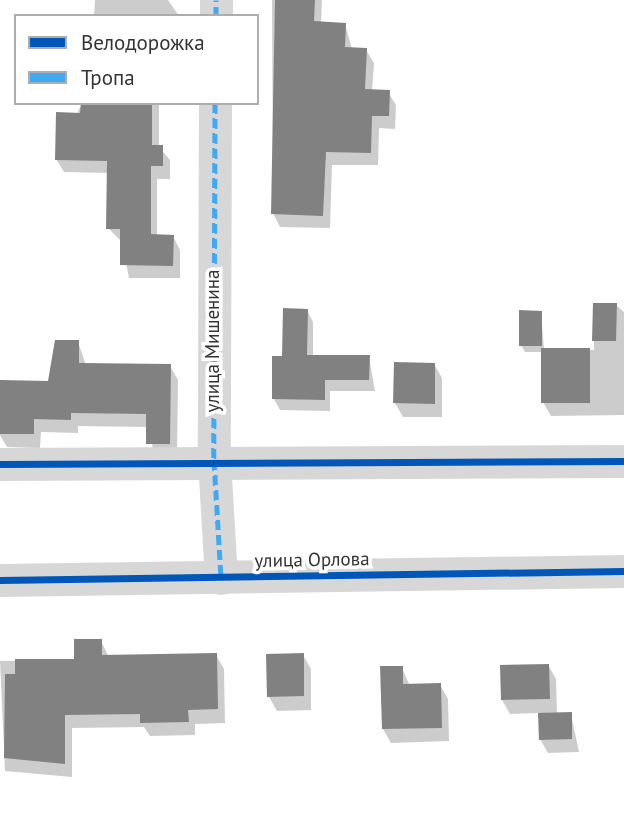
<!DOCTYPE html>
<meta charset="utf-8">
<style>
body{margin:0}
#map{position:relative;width:624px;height:827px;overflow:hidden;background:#fff;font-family:"PT Sans",sans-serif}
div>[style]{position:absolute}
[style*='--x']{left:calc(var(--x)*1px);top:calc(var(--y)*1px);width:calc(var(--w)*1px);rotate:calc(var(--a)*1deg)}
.shadow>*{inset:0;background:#0003}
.building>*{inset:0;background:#818181}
.minor>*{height:33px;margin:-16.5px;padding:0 16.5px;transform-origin:16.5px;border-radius:16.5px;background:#d7d7d7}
.quiet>*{height:5px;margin-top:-2.5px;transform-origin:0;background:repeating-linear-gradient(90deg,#3fa9f5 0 10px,transparent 0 15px)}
.cycleway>*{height:7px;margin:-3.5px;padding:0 3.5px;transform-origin:3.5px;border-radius:3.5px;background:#0057b8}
span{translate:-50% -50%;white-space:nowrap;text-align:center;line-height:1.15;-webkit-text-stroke:7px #fff;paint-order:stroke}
.street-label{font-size:19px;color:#333}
.legend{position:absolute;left:14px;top:14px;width:245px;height:91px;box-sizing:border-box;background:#fff;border:2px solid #adadad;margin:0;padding:9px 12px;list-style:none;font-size:21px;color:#333}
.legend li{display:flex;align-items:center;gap:14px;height:35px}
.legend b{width:35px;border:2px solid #adadad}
</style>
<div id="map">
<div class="shadow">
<i style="clip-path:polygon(95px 0,168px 0,179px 16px,94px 16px)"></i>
<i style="clip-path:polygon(272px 0,322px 0,321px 23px,345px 24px,352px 49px,366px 50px,374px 63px,372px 91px,388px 92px,396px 105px,395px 129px,379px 128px,378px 165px,332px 165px,330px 228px,280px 227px,273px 213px)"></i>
<i style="clip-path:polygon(82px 103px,159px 103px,159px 147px,170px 160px,170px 179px,157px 179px,157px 236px,173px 236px,180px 250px,180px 278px,129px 278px,122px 242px,108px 228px,108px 173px,64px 172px,56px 159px)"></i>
<i style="clip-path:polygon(594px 305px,616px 305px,624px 312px,624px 415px,551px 416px,543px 402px,543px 352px,525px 352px,521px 345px,541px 312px,544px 349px,594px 350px)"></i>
<i style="clip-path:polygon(307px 310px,313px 322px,313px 357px,369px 357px,375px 391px,330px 391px,330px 411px,280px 410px,274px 399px,274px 358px,284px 358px)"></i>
<i style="clip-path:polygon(78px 342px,86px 365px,170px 366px,178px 380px,177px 457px,155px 457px,148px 427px,78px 426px,78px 433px,41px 432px,40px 448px,7px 447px,0 435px,0 382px,50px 383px)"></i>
<i style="clip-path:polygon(434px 364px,442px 378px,442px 417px,403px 417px,395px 403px)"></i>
<i style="clip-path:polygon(101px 641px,109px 657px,216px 655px,224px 669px,225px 723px,195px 724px,195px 735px,150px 736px,144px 727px,72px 728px,72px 777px,5px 771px,0 661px,76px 660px)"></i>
<i style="clip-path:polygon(303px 655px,311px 669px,311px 710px,277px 711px,269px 697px)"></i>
<i style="clip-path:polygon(548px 665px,556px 679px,557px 714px,571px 714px,579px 752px,548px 753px,540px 739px,540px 713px,510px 714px,502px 700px)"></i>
<i style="clip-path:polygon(402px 668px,410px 686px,440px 685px,448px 699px,449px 741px,391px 743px,383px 729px)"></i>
</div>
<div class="building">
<i style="clip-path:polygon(275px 0,315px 0,314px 21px,346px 23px,345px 47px,367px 48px,365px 89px,390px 90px,389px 116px,372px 116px,371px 153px,326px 152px,323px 216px,271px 214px)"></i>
<i style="clip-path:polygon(81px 103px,152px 103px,152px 145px,163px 145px,163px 166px,151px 166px,151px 234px,174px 235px,173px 266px,120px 265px,120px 229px,106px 229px,107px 161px,55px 160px,56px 112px,80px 113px)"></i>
<i style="clip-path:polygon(593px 303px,617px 303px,616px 341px,592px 341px)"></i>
<i style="clip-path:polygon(283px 308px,308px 309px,307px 355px,370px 355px,369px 380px,325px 380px,325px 400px,272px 399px,272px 356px,282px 356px)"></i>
<i style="clip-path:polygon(519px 310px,542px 311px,542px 346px,519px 346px)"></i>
<i style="clip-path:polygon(55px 340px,79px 340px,79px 363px,171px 364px,170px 444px,146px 444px,146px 414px,71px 413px,71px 420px,34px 419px,34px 434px,0 434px,0 380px,48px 381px)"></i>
<i style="clip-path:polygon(541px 348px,590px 348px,590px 403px,541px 403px)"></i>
<i style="clip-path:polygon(394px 362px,435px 363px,435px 404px,393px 403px)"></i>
<i style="clip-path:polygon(74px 639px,102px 639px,102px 655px,217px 653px,218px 709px,188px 710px,189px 722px,140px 723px,140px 714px,65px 715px,65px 764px,4px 758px,5px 674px,15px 674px,15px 659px,74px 659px)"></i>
<i style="clip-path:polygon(304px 653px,304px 696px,267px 697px,266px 654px)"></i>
<i style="clip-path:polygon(549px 664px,550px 699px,501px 700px,500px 665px)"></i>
<i style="clip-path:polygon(380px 666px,403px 666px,403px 684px,441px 683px,442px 728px,382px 729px)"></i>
<i style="clip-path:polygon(572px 712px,572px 739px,539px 740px,538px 713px)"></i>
</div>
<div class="minor">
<i style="--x:216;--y:16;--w:16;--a:-90"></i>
<i style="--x:215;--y:103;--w:357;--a:90.2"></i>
<i style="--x:214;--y:460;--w:118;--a:86.6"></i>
<i style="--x:0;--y:464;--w:624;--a:-0.28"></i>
<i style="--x:0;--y:580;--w:624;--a:-0.83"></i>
</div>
<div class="quiet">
<i style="--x:216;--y:16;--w:16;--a:-90"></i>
<i style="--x:215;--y:103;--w:357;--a:90.2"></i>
<i style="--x:214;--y:460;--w:118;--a:86.6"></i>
</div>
<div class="cycleway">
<i style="--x:0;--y:464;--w:624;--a:-0.28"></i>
<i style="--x:0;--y:580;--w:624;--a:-0.83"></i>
</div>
<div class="street-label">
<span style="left:213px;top:341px;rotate:-90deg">улица Мишенина</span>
<span style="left:312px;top:560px;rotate:-1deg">улица Орлова</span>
</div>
<ul class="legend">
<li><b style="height:9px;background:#0057b8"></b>Велодорожка</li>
<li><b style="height:9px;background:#3fa9f5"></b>Тропа</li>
</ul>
</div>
